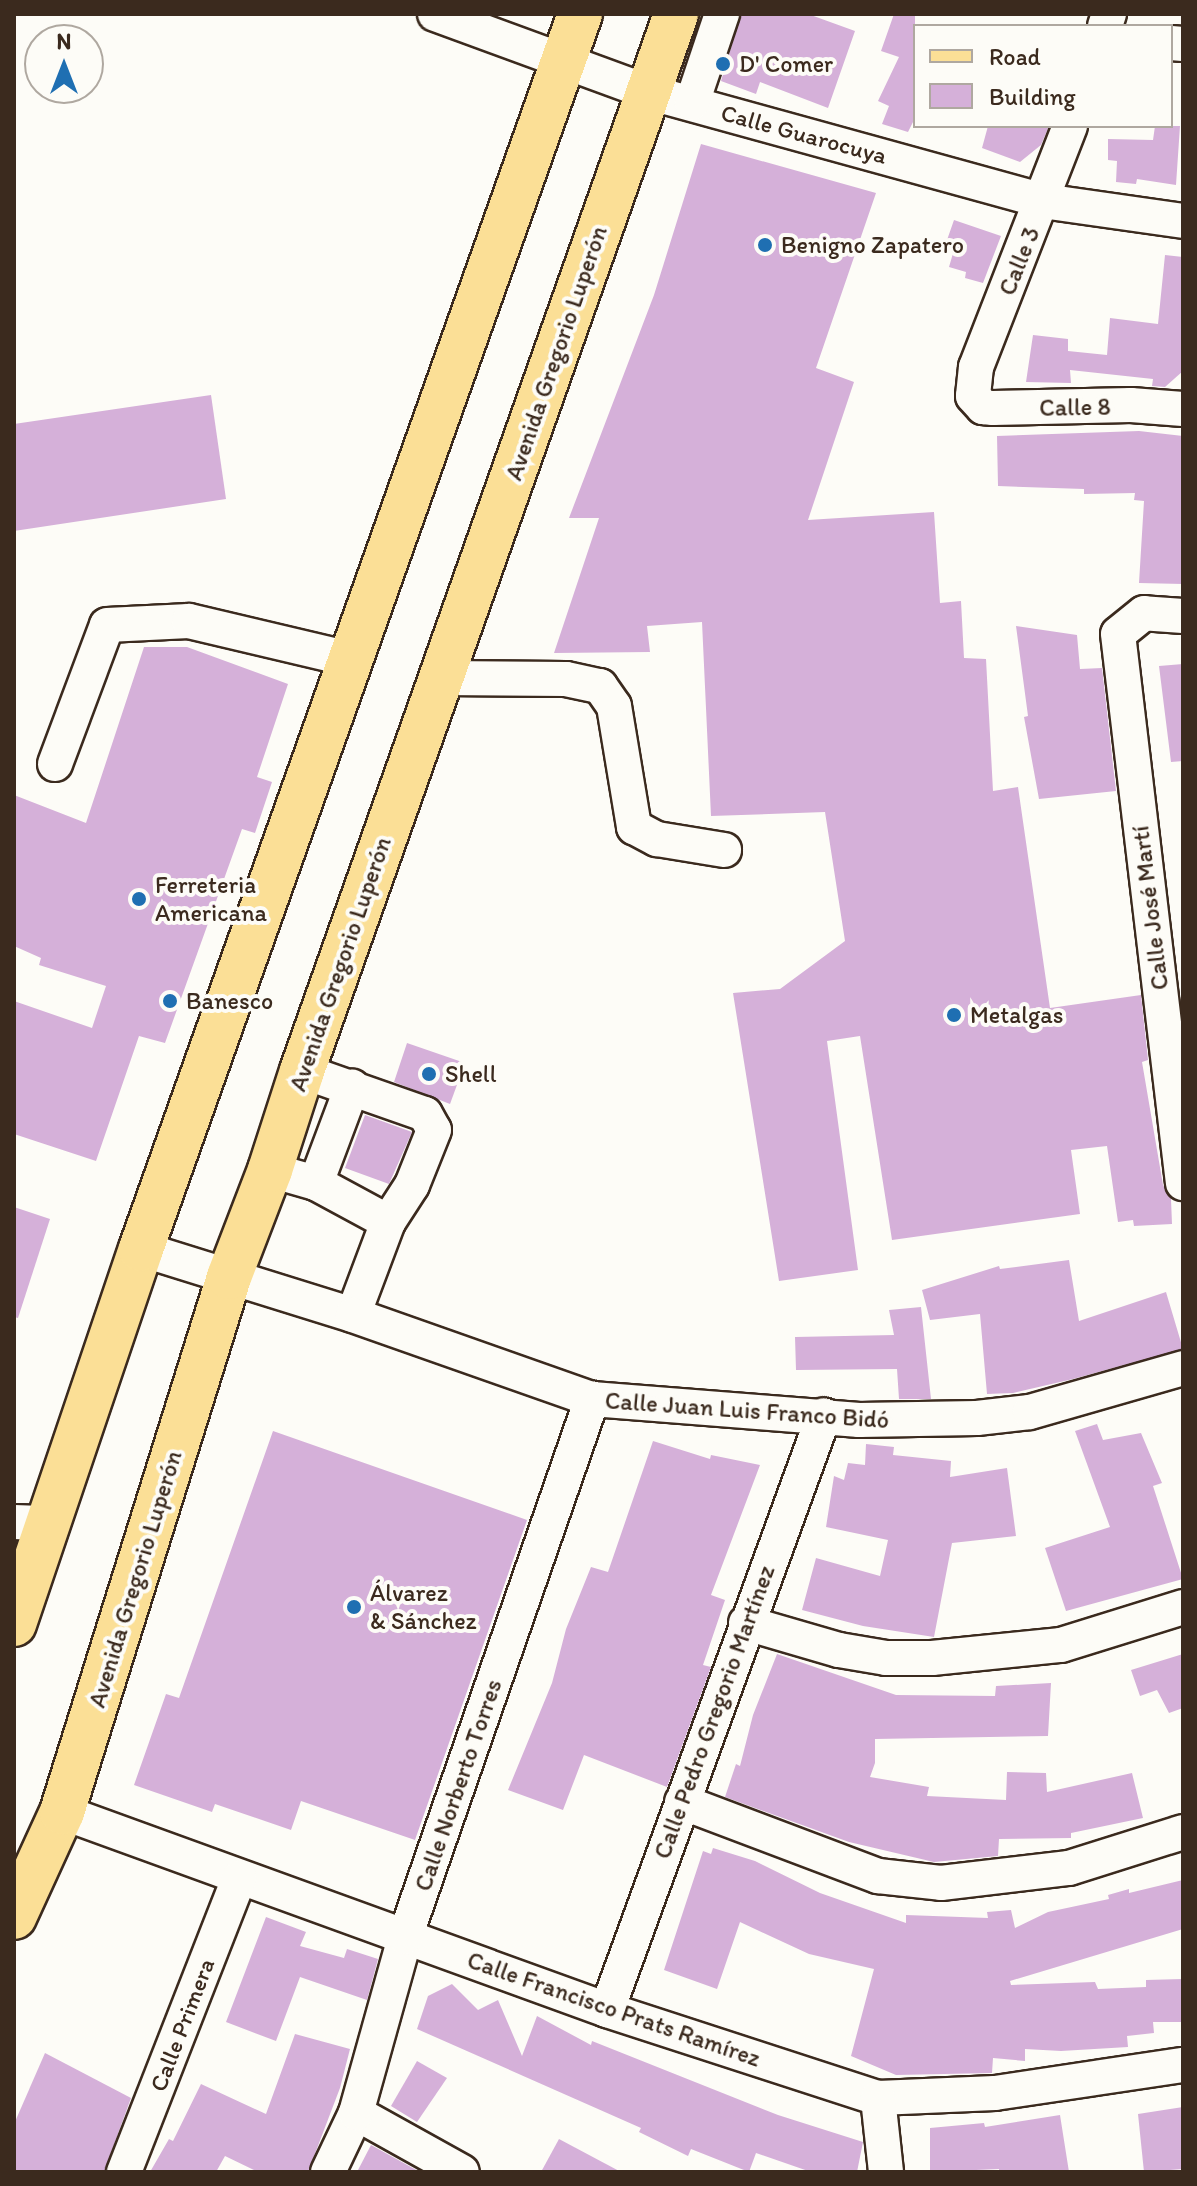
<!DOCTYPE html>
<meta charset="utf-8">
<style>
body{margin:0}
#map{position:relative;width:1197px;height:2186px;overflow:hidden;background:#fdfcf7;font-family:Itim,sans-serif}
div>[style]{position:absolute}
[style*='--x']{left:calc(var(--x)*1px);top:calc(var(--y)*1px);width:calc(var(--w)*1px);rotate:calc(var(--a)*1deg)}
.building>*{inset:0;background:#d5b0d9}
.roads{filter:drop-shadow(2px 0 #3b2a1e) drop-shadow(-2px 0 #3b2a1e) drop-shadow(0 2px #3b2a1e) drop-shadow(0 -2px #3b2a1e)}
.minor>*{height:34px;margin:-17px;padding:0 17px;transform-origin:17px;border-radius:17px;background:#fdfcf7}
.major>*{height:44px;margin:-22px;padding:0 22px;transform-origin:22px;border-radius:22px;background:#fbdf96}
.dots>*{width:22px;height:22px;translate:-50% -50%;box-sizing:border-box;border:4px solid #fdfcf7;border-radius:50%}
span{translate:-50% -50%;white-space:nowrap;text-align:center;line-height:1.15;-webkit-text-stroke:8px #fdfcf7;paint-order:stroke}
.poi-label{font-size:24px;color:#3b2a1e}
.left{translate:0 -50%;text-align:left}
.street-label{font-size:24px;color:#3b2a1e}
.frame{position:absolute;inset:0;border:16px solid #3b2a1e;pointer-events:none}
.legend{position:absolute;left:913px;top:24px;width:260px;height:104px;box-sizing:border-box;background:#fdfcf7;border:2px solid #afa8a0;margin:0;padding:10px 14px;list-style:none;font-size:24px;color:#3b2a1e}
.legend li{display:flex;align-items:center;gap:16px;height:40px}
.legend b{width:40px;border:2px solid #afa8a0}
.north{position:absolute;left:24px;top:24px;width:80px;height:80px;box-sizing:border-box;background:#fdfcf7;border:2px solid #afa8a0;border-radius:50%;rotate:0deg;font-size:22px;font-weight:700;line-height:32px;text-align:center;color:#3b2a1e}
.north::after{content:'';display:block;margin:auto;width:28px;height:36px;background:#1f6fb2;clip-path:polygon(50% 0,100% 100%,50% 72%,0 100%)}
</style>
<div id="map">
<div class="building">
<i style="clip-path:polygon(741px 14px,808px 14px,855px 31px,828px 108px,760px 82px,756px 94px,721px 81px)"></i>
<i style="clip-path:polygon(894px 14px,915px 14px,915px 118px,908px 132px,882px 124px,889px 106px,878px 101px,899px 57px,881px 51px)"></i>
<i style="clip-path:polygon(988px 126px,1049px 126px,1041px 145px,1020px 162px,982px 148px)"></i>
<i style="clip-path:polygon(1155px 126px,1180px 126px,1176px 185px,1137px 179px,1136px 184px,1116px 182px,1117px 161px,1108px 160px,1108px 139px,1153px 140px)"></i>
<i style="clip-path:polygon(701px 144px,876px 193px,816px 368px,854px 382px,808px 520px,934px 512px,940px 603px,961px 601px,964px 658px,986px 659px,993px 791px,1018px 787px,1050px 1008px,1141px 995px,1148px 1060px,1142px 1062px,1163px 1185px,1171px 1199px,1172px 1224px,1134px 1226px,1133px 1220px,1118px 1222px,1107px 1146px,1071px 1150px,1080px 1214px,892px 1240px,860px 1036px,827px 1041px,858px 1270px,779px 1281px,733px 993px,780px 989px,845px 941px,825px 812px,711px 816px,702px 622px,647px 626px,650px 652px,554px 653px,599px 518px,569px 518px,654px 295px)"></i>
<i style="clip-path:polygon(954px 220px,1001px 236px,983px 283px,965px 278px,966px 272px,949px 267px,956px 243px,947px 240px)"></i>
<i style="clip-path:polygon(1165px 255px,1183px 257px,1183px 371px,1165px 387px,1152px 386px,1153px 379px,1070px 370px,1071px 383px,1026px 382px,1033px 335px,1068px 339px,1068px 351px,1107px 355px,1110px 318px,1158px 324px)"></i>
<i style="clip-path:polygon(211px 395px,226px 499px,14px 531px,14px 424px)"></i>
<i style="clip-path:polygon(1139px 431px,1183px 436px,1183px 584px,1139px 583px,1144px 501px,1134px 500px,1135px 493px,1084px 494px,1084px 489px,998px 486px,997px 436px)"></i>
<i style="clip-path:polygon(1016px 626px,1077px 635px,1080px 669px,1102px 668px,1116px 791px,1039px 799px,1024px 717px,1028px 716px)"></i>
<i style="clip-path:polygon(144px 647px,187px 647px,288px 684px,257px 777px,272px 782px,255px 833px,242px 829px,165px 1043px,139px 1036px,96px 1161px,14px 1134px,14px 1001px,92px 1028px,106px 986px,39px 965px,41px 958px,14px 946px,14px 795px,86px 823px)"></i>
<i style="clip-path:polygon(1183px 664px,1183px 761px,1171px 762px,1159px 666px)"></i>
<i style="clip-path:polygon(407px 1043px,465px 1063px,450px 1104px,394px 1082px)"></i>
<i style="clip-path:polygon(365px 1115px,412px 1132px,389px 1184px,345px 1168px)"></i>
<i style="clip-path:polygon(14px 1207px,50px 1219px,18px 1318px,14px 1317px)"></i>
<i style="clip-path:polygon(1069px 1260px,1079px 1321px,1166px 1292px,1183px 1349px,1073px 1379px,1013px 1393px,987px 1394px,980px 1314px,930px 1320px,922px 1290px,999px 1266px,1000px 1269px)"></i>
<i style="clip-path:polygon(921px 1307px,931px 1399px,899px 1399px,897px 1369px,796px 1370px,795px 1337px,894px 1335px,889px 1310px)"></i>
<i style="clip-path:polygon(1097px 1424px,1103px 1440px,1141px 1433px,1162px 1483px,1153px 1486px,1183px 1579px,1066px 1611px,1045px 1548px,1110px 1527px,1075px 1431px)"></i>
<i style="clip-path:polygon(273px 1431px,527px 1520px,415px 1840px,301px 1801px,291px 1830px,215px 1804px,212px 1812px,134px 1785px,166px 1694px,179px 1698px)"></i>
<i style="clip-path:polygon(653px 1441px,710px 1459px,711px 1455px,760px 1465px,711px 1595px,725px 1600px,703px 1665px,711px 1667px,667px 1787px,584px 1755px,563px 1810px,508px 1790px,552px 1683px,566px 1629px,591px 1567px,608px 1572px)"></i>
<i style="clip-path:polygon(866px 1444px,894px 1447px,893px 1455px,951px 1461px,950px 1477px,1007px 1468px,1016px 1536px,952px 1543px,934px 1637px,863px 1626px,802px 1610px,816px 1558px,880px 1576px,888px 1540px,826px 1527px,834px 1476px,844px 1480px,848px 1463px,865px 1465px)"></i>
<i style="clip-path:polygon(777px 1654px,896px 1695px,995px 1696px,996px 1686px,1051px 1683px,1048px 1736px,875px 1739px,875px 1763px,870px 1777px,929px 1787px,927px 1796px,1006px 1800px,1007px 1772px,1046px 1773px,1047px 1792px,1132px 1773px,1143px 1818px,1071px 1833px,1071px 1838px,999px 1839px,998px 1856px,934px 1862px,849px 1842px,725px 1797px,736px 1764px,740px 1766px,753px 1715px)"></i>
<i style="clip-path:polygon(1183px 1654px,1183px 1708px,1169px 1713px,1157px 1690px,1140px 1696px,1131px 1670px)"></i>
<i style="clip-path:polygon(713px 1848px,755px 1861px,820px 1893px,906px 1923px,906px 1915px,988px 1918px,987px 1912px,1011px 1910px,1015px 1928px,1048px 1912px,1109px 1899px,1108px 1895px,1129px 1889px,1129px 1893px,1183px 1880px,1183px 1929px,1010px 1981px,1011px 1985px,1095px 1982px,1098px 1989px,1146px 1987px,1146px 1980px,1183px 1979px,1183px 2022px,1153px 2022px,1154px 2033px,1127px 2036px,1128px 2047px,1061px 2051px,1025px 2049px,1025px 2061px,993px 2058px,992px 2073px,896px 2075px,851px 2056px,874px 1969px,809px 1954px,740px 1922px,717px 1989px,664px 1970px,703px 1851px,711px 1854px)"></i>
<i style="clip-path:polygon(266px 1917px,306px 1932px,300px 1946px,344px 1958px,347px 1949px,378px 1959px,367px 2000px,300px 1977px,276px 2041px,226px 2022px)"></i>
<i style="clip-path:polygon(452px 1984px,478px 2010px,498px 2000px,522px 2056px,537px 2016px,591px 2045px,592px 2041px,778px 2115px,863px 2142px,857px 2172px,811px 2172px,756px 2153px,749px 2172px,691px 2149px,688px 2156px,639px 2132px,641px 2128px,417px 2029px,428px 1996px)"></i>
<i style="clip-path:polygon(295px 2034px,350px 2049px,340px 2088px,308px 2172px,258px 2172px,225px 2156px,216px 2172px,150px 2172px,169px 2139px,173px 2141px,201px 2084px,266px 2114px)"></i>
<i style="clip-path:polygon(45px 2053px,131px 2098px,104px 2172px,14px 2172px,14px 2124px)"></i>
<i style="clip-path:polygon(417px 2061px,447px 2078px,417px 2122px,391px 2106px)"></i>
<i style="clip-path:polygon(1183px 2107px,1183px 2169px,1144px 2172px,1138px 2114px)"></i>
<i style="clip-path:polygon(1060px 2115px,1069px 2172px,999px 2172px,999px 2169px,930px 2172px,930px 2128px,984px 2123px,985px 2127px)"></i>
<i style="clip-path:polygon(559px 2139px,621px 2172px,541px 2172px)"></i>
<i style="clip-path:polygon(371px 2145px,420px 2172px,357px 2172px)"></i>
</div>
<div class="roads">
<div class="minor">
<i style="--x:435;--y:14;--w:227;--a:20.1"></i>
<i style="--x:648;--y:92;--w:410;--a:15.4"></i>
<i style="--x:1043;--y:201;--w:141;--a:8.1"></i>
<i style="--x:1105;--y:26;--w:13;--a:-72"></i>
<i style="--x:1171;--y:43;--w:12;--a:5"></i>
<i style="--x:692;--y:103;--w:94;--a:-71.4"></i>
<i style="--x:1070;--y:126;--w:259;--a:111.3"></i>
<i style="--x:976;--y:367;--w:29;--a:96"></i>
<i style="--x:973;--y:396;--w:15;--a:48"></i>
<i style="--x:983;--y:407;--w:10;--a:6"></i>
<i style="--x:993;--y:408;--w:138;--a:-1.2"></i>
<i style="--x:1131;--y:405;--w:52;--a:4.4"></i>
<i style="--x:1183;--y:616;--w:39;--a:-176"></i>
<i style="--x:1144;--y:613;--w:33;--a:141"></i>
<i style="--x:1118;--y:634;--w:553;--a:83.25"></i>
<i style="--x:441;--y:678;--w:125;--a:0.5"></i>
<i style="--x:566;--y:679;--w:35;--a:12"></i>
<i style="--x:600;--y:686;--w:24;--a:55"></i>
<i style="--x:614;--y:706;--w:123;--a:80.6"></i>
<i style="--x:634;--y:827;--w:26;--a:28"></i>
<i style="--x:657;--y:839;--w:68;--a:9.3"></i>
<i style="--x:55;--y:764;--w:148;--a:-69.5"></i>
<i style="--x:107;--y:625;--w:82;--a:-2.8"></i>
<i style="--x:189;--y:621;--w:165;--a:13.3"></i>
<i style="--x:302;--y:1071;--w:130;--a:19.3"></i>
<i style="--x:425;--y:1114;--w:18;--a:61"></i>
<i style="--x:434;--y:1130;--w:59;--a:111.8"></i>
<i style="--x:412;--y:1185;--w:44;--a:123"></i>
<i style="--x:270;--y:1170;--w:48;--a:15.8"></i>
<i style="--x:316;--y:1183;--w:82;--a:28.4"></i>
<i style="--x:388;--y:1222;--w:99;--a:110.6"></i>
<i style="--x:316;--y:1183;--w:103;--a:-69.4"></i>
<i style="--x:141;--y:1249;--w:222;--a:17.3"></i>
<i style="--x:353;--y:1315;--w:253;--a:19.4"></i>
<i style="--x:592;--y:1399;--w:268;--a:4.5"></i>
<i style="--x:859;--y:1420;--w:118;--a:-1"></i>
<i style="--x:977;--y:1418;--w:53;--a:-6.5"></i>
<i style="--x:1030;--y:1412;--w:159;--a:-16"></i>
<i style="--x:14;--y:1522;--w:34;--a:2"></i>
<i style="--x:746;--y:1623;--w:97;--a:16.2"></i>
<i style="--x:839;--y:1650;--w:48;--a:9.7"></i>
<i style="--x:886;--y:1658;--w:46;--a:0"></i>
<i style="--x:932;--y:1658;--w:130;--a:-5.8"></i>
<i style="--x:1061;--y:1645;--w:128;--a:-17.3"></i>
<i style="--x:682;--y:1802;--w:210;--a:20.7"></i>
<i style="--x:878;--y:1876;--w:63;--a:6.3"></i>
<i style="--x:941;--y:1883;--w:129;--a:-6.7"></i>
<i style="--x:1069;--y:1868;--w:120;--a:-17.5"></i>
<i style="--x:62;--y:1812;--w:580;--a:19.97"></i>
<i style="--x:607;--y:2010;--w:285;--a:18"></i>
<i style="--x:878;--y:2098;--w:117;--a:-2.4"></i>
<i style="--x:995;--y:2093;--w:190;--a:-8.5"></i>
<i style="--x:607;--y:2010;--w:633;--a:-69.96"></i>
<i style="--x:878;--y:2098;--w:74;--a:83.8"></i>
<i style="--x:356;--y:2113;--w:121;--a:29.1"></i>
<i style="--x:124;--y:2172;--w:316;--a:-68.6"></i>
<i style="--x:328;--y:2172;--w:65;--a:-64.6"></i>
<i style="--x:356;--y:2113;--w:183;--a:-74.4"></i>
<i style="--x:405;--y:1937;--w:570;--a:-70.83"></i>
</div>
<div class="major">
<i style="--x:14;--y:1624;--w:396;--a:-71.3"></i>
<i style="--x:141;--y:1249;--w:1311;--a:-70.43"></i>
<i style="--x:14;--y:1917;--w:115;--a:-65.4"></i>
<i style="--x:62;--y:1812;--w:560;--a:-72.66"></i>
<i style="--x:229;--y:1277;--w:115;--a:-69"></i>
<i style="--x:270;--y:1170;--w:104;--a:-72.1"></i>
<i style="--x:302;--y:1071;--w:1121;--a:-70.51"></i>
</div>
</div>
<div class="dots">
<i style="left:723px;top:64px;background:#1f6fb2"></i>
<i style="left:765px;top:245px;background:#1f6fb2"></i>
<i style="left:139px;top:899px;background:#1f6fb2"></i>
<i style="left:170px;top:1001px;background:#1f6fb2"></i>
<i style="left:954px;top:1015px;background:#1f6fb2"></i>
<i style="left:429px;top:1074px;background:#1f6fb2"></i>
<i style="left:354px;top:1607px;background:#1f6fb2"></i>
</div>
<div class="poi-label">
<span class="left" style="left:739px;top:64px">D' Comer</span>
<span class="left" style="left:781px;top:245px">Benigno Zapatero</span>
<span class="left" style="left:155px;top:899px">Ferreteria<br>Americana</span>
<span class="left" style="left:186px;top:1001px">Banesco</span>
<span class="left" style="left:970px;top:1015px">Metalgas</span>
<span class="left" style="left:445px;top:1074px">Shell</span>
<span class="left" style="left:370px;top:1607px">Álvarez<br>&amp; Sánchez</span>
</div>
<div class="street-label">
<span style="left:804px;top:134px;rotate:15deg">Calle Guarocuya</span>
<span style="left:1019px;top:261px;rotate:-68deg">Calle 3</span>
<span style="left:556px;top:353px;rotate:-71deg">Avenida Gregorio Luperón</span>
<span style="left:1075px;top:407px;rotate:-1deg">Calle 8</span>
<span style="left:1150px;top:908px;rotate:-97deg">Calle José Martí</span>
<span style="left:340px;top:964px;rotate:-71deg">Avenida Gregorio Luperón</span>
<span style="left:747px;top:1410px;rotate:4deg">Calle Juan Luis Franco Bidó</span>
<span style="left:135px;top:1579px;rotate:-73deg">Avenida Gregorio Luperón</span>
<span style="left:714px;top:1712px;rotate:-70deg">Calle Pedro Gregorio Martínez</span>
<span style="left:458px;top:1785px;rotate:-71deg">Calle Norberto Torres</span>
<span style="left:614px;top:2009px;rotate:19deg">Calle Francisco Prats Ramírez</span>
<span style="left:182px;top:2025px;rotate:-69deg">Calle Primera</span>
</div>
<div class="frame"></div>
<ul class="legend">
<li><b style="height:10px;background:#fbdf96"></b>Road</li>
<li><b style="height:22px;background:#d5b0d9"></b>Building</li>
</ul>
<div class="north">N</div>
</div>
